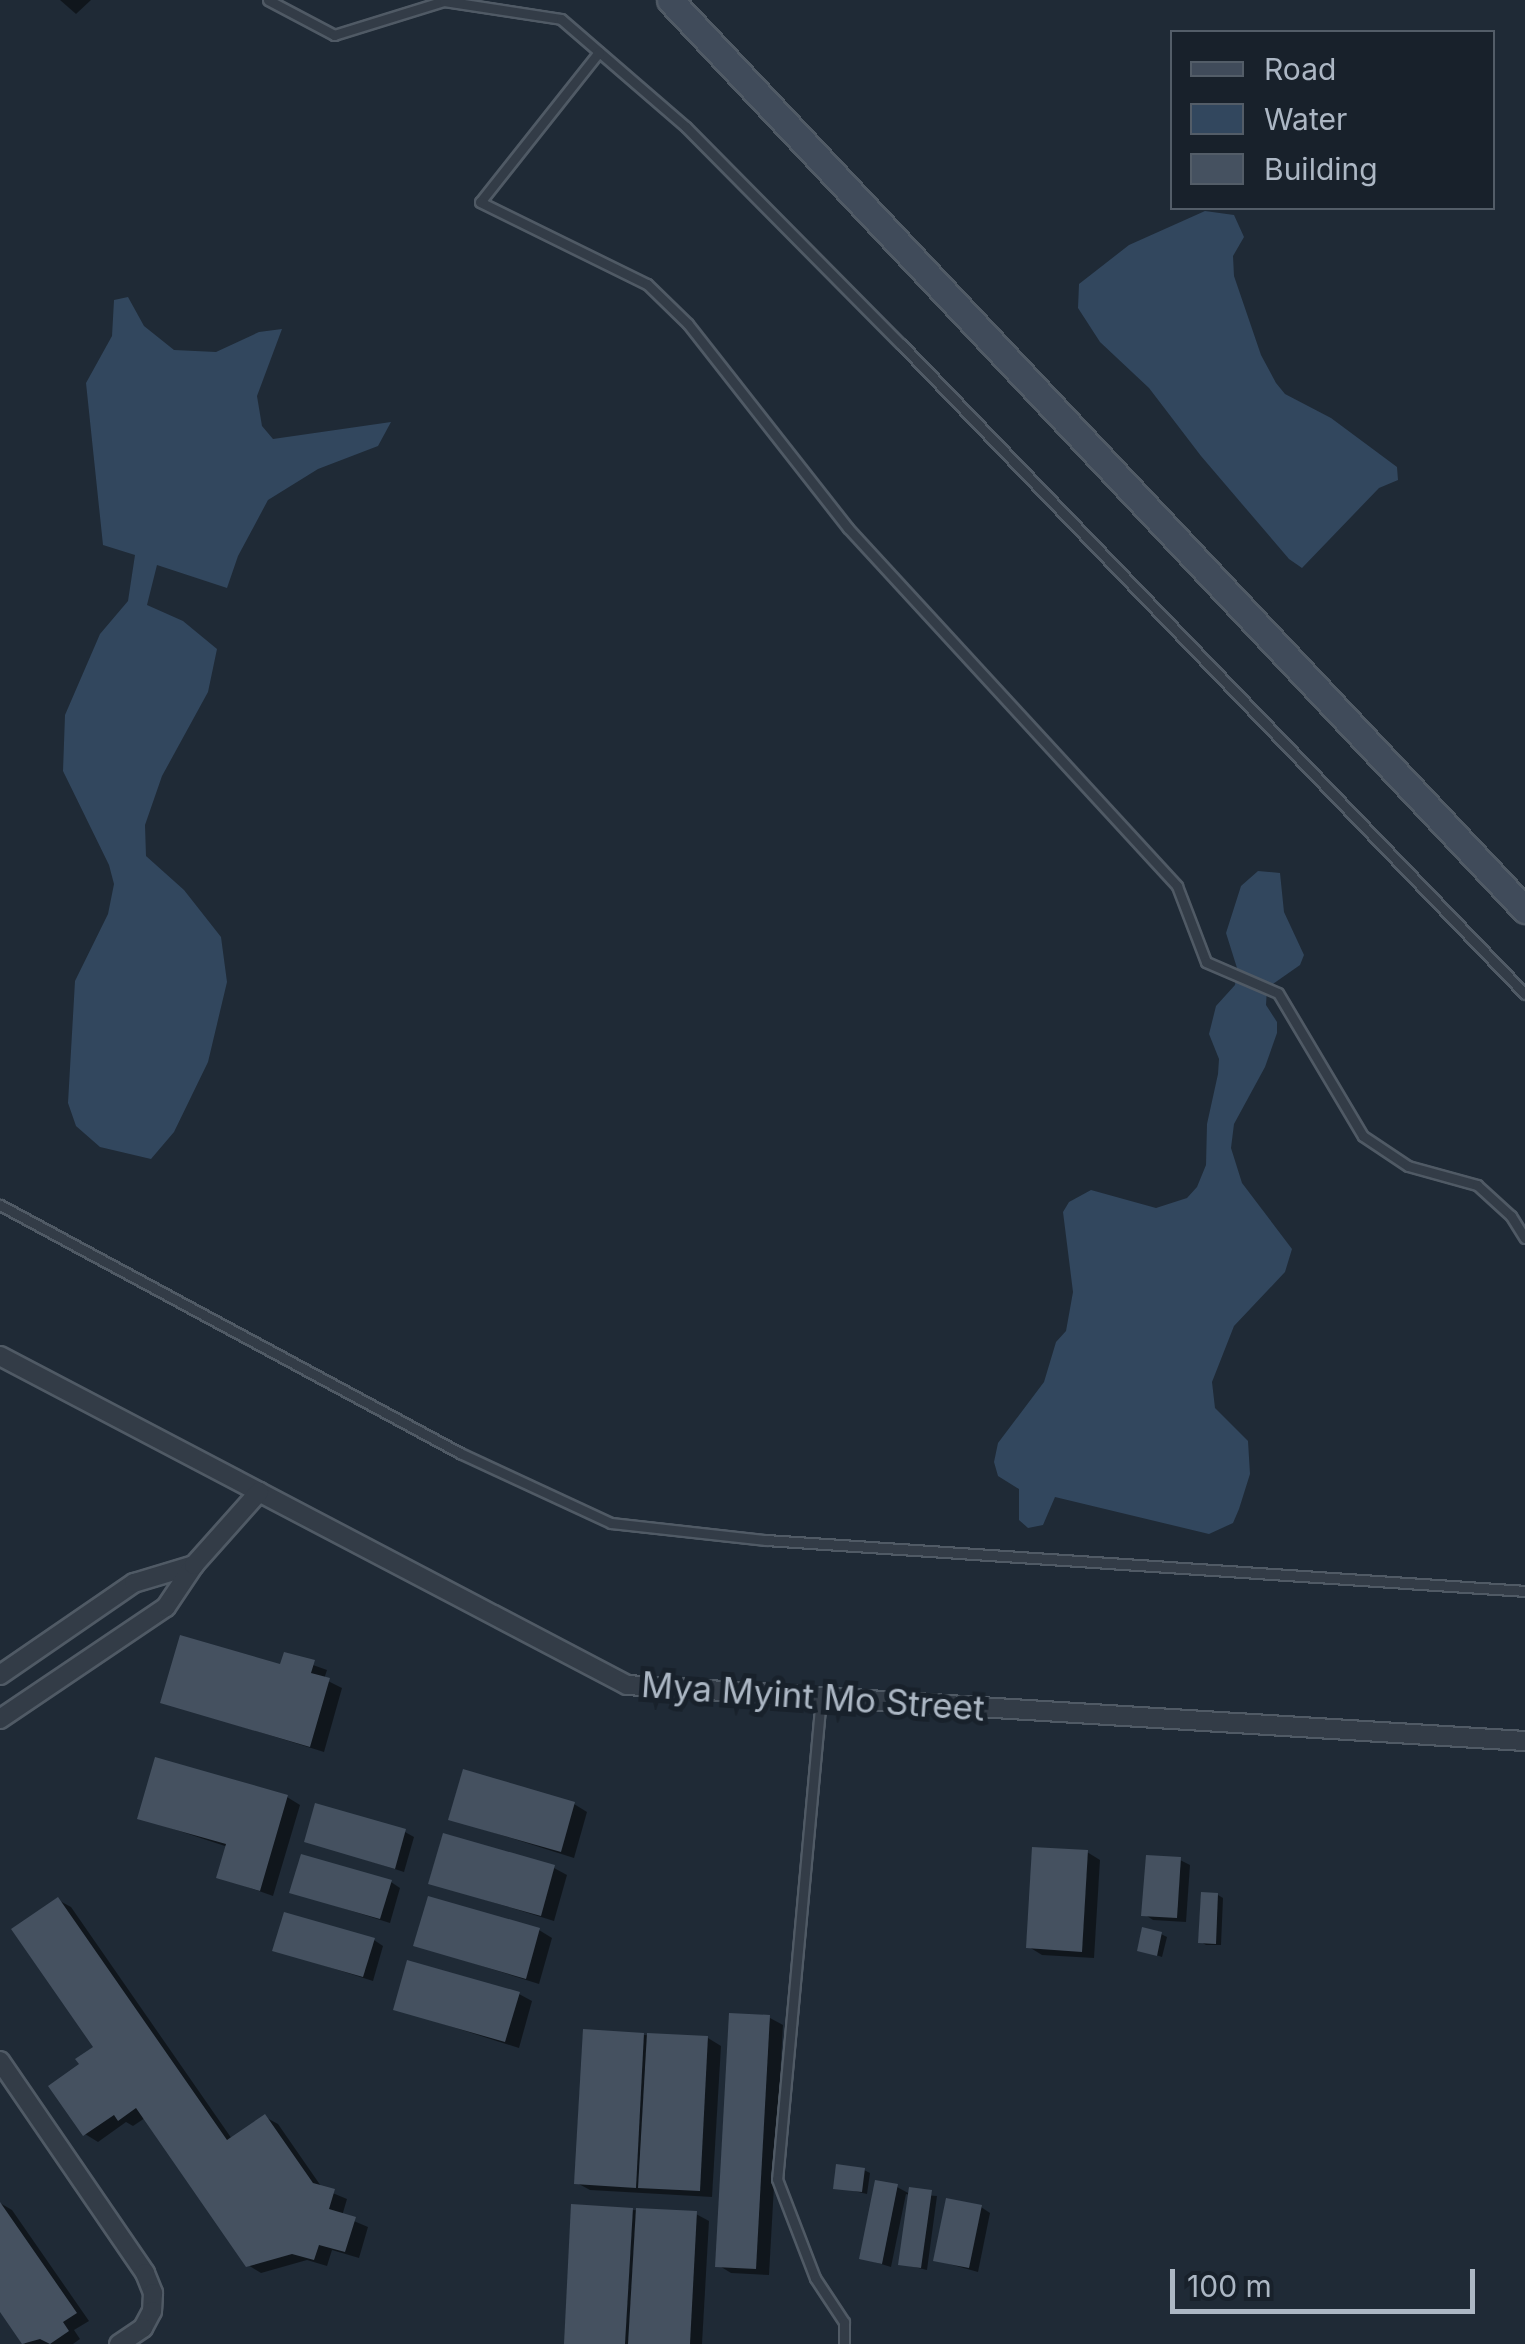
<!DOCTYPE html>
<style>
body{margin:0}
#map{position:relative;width:1525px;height:2344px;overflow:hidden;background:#1f2a36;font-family:Inter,sans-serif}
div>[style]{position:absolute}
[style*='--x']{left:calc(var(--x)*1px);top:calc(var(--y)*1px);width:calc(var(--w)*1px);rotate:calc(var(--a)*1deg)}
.water>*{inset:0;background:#32475e}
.shadow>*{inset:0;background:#0007}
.building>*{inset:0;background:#455160}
.roads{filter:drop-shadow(2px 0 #505a65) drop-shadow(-2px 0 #505a65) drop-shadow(0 2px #505a65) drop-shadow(0 -2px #505a65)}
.service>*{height:9px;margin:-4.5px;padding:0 4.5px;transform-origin:4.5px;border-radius:4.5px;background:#333c47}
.minor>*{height:18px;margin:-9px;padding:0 9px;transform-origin:9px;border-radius:9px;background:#333c47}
.secondary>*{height:25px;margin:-12.5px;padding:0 12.5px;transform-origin:12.5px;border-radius:12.5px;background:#404b5a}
span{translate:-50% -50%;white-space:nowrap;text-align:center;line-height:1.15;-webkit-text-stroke:10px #18212b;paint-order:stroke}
.street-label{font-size:35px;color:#acb7c4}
.legend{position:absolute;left:1170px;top:30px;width:325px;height:180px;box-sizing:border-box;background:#18212b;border:2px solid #535d68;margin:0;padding:12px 18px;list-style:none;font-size:30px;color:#acb7c4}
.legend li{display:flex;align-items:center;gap:20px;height:50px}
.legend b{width:50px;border:2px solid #535d68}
.scale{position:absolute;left:1170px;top:2269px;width:305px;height:45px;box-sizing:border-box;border:5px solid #acb7c4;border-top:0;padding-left:12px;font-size:30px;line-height:35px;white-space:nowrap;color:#acb7c4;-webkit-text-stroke:8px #18212b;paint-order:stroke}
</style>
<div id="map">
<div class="water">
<i style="clip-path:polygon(1205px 211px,1234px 215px,1244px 237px,1233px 256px,1234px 276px,1261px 355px,1276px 383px,1285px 394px,1331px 418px,1397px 467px,1398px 480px,1379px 488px,1302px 568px,1289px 559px,1201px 456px,1149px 388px,1100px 342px,1078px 308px,1079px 284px,1129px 245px)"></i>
<i style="clip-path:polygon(128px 297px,144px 326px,174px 350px,216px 352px,259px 332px,282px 329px,257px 396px,262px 426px,273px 439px,391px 422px,378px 446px,318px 469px,268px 500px,238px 556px,227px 588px,157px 565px,147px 605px,183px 621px,217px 649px,208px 692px,162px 776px,145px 825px,146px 856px,184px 890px,221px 937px,227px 982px,208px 1062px,174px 1132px,151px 1159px,100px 1147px,76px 1126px,68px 1103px,75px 981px,108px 914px,114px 884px,109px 865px,63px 771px,65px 715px,100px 634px,128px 601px,135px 555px,103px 545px,86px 383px,112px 336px,114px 300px)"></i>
<i style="clip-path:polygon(1258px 871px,1280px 873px,1284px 912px,1304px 955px,1300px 965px,1267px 988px,1266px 1005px,1277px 1022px,1277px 1033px,1265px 1067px,1234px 1124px,1231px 1148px,1242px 1183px,1292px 1249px,1285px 1272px,1234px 1326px,1212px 1382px,1215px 1408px,1248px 1441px,1250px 1474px,1239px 1509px,1233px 1523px,1209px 1534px,1055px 1497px,1043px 1525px,1028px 1528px,1019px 1520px,1019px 1489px,998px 1476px,994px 1462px,998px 1443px,1044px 1382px,1056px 1342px,1066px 1331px,1073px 1292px,1063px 1212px,1069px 1202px,1091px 1190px,1156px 1208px,1187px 1198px,1197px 1187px,1206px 1165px,1207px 1124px,1218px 1074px,1219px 1059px,1209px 1034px,1216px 1006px,1235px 985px,1237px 968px,1226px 933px,1241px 886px)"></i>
</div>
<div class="shadow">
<i style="clip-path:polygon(60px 0,91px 0,76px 14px)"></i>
<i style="clip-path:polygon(285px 1655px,327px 1670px,324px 1679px,342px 1688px,324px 1752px,163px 1702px,282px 1667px)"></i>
<i style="clip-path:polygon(287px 1797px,300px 1805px,273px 1896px,219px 1877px,228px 1847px,140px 1818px)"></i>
<i style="clip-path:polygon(574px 1804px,587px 1812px,574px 1858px,451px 1819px)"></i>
<i style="clip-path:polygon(405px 1832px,414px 1837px,404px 1872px,307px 1841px)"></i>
<i style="clip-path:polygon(1087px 1852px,1100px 1860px,1094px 1958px,1042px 1955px,1029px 1947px)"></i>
<i style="clip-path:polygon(1180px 1860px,1190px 1865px,1186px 1922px,1153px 1920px,1144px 1914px)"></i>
<i style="clip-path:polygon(554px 1868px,567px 1875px,554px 1921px,431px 1883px)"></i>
<i style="clip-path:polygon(391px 1882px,400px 1888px,390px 1923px,292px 1892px)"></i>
<i style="clip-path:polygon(1218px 1895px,1223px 1898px,1221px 1945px,1206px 1945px,1201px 1942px)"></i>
<i style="clip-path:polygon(58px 1900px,71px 1907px,232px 2139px,265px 2117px,278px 2124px,323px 2189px,347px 2199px,342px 2216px,368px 2227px,359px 2258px,332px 2250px,327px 2266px,307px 2260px,261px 2273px,248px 2265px,145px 2118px,133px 2126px,126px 2122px,98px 2142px,85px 2134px,83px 2065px,96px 2047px)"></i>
<i style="clip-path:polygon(539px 1930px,552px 1938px,539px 1984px,416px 1945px)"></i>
<i style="clip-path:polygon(1161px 1934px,1167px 1937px,1162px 1957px,1140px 1950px)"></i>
<i style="clip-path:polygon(374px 1940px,383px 1946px,373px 1981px,275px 1950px)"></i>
<i style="clip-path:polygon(519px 1994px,532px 2001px,519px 2048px,396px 2009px)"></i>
<i style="clip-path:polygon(770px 2018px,783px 2025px,769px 2275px,731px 2273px,718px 2265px)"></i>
<i style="clip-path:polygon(643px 2035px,708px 2038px,721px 2046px,712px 2197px,590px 2190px,577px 2183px)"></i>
<i style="clip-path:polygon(864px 2170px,870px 2173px,867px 2194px,836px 2187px)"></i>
<i style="clip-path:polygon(897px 2187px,910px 2194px,937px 2196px,927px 2270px,901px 2264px,910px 2195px,906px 2194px,891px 2267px,861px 2258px)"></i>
<i style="clip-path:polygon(0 2203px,12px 2210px,89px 2321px,74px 2330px,80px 2339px,73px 2344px,25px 2344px,0 2308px)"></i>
<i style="clip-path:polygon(981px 2207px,990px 2213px,978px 2272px,935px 2260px)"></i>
<i style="clip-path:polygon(632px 2210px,696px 2214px,709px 2221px,702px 2344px,566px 2344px)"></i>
</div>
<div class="building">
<i style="clip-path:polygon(180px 1635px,280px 1664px,284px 1652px,315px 1660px,311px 1673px,330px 1678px,310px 1747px,160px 1703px)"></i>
<i style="clip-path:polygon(155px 1757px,288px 1795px,260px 1891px,216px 1878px,226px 1844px,137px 1819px)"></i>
<i style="clip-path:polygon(463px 1769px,575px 1802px,561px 1852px,448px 1820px)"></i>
<i style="clip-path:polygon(315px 1803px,406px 1829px,395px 1869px,304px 1842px)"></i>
<i style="clip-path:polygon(443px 1833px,555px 1865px,541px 1916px,428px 1884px)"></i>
<i style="clip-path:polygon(1032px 1847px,1088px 1850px,1082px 1952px,1026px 1948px)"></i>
<i style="clip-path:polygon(301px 1854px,392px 1880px,380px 1919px,289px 1893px)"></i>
<i style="clip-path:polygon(1146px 1855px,1181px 1857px,1177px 1918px,1141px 1916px)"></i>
<i style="clip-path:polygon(1201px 1892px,1218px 1893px,1216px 1944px,1198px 1943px)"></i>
<i style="clip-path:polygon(428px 1896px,540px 1928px,526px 1979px,413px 1946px)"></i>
<i style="clip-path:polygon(58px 1897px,227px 2140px,265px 2114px,313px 2183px,335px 2189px,329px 2209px,356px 2217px,345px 2252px,319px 2245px,314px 2260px,292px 2254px,246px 2267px,136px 2108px,118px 2121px,114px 2115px,83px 2136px,48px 2086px,79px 2064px,75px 2059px,93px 2047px,11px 1929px)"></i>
<i style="clip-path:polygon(284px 1912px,375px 1938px,363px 1977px,272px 1951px)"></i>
<i style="clip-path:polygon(1142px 1927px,1162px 1932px,1157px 1956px,1137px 1951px)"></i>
<i style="clip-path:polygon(407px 1960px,520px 1992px,505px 2042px,393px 2010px)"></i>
<i style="clip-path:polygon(729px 2013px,770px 2015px,756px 2269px,715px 2267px)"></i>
<i style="clip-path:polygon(583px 2029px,644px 2033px,636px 2188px,574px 2184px)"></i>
<i style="clip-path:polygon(647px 2033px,708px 2036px,700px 2191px,638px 2188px)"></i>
<i style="clip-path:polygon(836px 2164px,865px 2168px,862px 2192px,833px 2189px)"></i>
<i style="clip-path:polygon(875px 2180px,898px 2184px,882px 2264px,859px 2259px)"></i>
<i style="clip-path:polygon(909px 2187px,932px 2190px,921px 2268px,898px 2265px)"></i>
<i style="clip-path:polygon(946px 2198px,982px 2205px,969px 2268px,933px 2261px)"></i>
<i style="clip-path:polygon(0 2202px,77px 2313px,63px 2322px,69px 2331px,50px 2344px,40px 2339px,22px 2344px,0 2312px)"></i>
<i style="clip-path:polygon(571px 2204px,633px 2208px,625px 2344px,564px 2344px)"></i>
<i style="clip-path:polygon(636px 2208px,697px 2211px,690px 2344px,628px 2344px)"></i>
</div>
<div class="roads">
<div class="service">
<i style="--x:268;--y:0;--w:75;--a:27.9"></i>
<i style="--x:334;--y:35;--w:115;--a:-17.2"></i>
<i style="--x:444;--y:1;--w:118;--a:8.7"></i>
<i style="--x:561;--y:19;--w:165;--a:40.8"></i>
<i style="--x:686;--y:127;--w:305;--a:45.3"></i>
<i style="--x:901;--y:344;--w:901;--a:46.17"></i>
<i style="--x:599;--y:52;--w:191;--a:128.4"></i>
<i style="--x:480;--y:202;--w:186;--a:26.2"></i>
<i style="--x:647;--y:284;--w:57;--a:44.3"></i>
<i style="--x:688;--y:324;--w:259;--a:51.9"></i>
<i style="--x:848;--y:528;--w:486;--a:47.4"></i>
<i style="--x:1177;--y:886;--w:81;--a:69.1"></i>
<i style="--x:1206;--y:962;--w:78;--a:23.3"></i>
<i style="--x:1278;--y:993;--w:166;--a:59.3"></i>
<i style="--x:1363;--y:1136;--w:54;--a:33.7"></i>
<i style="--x:1408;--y:1166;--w:72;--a:15.4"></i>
<i style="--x:1477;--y:1185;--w:46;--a:42.4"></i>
<i style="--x:1511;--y:1216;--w:26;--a:58"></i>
<i style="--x:0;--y:1205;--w:523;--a:28.33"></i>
<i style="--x:460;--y:1453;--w:166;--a:24.9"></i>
<i style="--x:611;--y:1523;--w:156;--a:6.3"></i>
<i style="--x:766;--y:1540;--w:761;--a:3.84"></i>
<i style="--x:821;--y:1697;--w:484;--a:95.2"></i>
<i style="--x:777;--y:2179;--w:106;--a:69"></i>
<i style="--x:815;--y:2278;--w:53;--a:56.6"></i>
<i style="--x:844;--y:2322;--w:22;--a:90"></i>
</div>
<div class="minor">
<i style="--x:0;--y:1356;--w:708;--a:27.69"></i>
<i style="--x:627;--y:1685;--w:900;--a:3.57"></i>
<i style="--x:0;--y:1675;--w:163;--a:-34.5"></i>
<i style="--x:134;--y:1583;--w:63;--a:-16.7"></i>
<i style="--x:0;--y:1719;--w:200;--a:-34"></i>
<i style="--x:166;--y:1607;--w:50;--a:-56.3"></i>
<i style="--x:194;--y:1565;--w:98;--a:-48.3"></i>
<i style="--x:0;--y:2061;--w:257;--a:55.6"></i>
<i style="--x:145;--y:2273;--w:22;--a:68"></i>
<i style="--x:153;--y:2293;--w:18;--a:93"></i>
<i style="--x:152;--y:2311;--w:19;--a:118"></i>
<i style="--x:143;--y:2328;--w:29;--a:146"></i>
</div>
<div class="secondary">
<i style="--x:670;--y:0;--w:1249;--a:46.78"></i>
</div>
</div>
<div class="street-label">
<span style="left:813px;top:1696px;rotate:4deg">Mya Myint Mo Street</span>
</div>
<ul class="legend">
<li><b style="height:12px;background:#404b5a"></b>Road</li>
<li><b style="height:28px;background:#32475e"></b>Water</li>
<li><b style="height:28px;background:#455160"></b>Building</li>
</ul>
<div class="scale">100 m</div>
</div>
